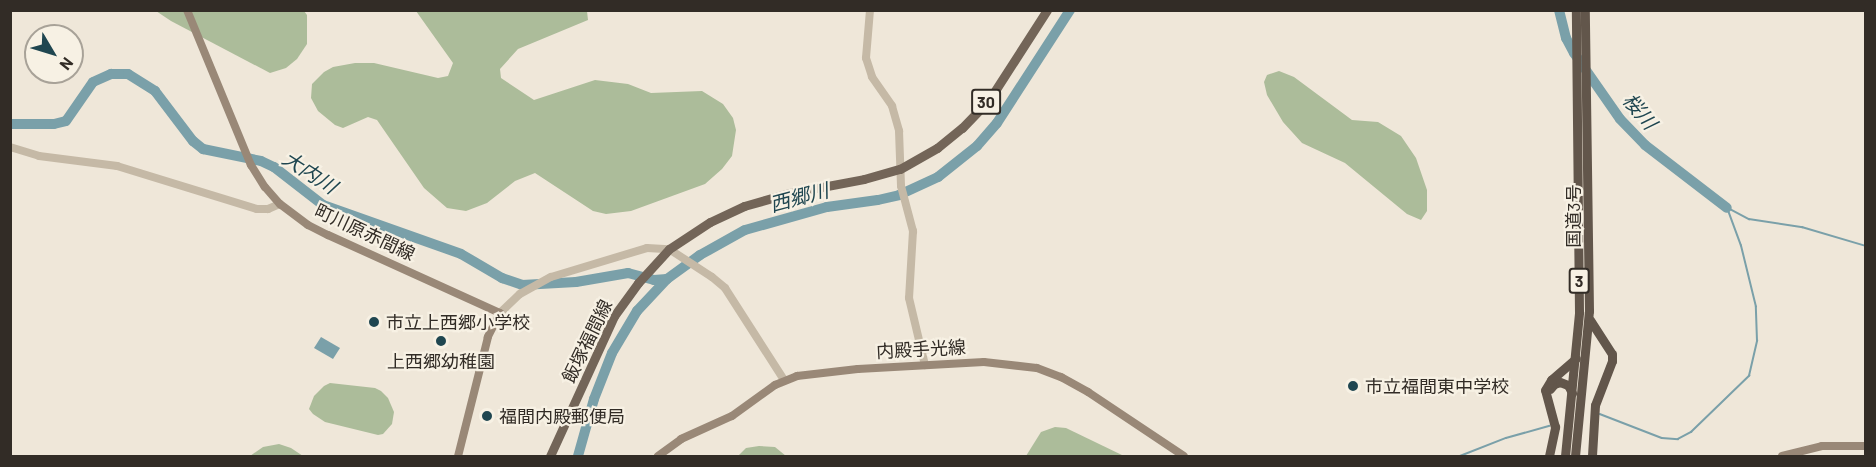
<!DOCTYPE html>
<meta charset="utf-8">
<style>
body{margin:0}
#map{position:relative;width:1876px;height:467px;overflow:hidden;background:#efe7d9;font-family:Barlow,"Noto Sans JP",sans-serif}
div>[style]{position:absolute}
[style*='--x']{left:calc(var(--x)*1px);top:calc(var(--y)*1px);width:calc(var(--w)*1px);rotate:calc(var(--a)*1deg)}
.green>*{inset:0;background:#acbc9a}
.water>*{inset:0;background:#7aa0a9}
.stream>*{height:1.5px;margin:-0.75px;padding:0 0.75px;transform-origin:0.75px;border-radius:0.75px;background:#7aa0a9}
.river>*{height:10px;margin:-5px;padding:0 5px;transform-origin:5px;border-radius:5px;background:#7aa0a9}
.tertiary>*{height:8px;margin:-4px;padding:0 4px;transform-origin:4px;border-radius:4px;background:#c5b9a6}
.secondary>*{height:8px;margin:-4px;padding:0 4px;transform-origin:4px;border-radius:4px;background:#987}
.primary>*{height:9px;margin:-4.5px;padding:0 4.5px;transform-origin:4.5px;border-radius:4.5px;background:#736558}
.trunk>*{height:9px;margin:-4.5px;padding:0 4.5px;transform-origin:4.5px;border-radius:4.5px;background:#62564b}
.dots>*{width:16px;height:16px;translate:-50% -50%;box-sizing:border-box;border:3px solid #f7f1e4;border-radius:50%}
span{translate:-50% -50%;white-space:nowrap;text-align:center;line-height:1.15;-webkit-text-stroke:4.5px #f7f1e4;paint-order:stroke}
.shield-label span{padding:2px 4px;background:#f7f1e4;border:2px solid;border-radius:4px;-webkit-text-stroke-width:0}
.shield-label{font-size:16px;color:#322c26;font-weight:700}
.street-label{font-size:18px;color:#322c26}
.poi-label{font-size:18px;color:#322c26}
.left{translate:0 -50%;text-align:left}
.water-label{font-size:20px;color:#1f4650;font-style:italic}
.frame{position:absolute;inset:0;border:12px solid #322c26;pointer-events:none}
.north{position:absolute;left:24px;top:24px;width:60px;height:60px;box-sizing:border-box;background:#f7f1e4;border:2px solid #a8a298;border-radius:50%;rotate:128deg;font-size:16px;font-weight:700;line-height:24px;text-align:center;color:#322c26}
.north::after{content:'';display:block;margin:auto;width:21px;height:27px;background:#1f4650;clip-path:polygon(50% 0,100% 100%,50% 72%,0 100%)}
</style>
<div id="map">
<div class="green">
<i style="clip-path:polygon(156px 11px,304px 11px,307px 15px,307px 44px,297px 59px,286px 68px,270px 73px,171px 21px)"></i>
<i style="clip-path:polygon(416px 11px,587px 11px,588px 20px,518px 49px,500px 69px,501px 78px,534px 100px,595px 80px,628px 84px,651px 93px,702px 91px,723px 104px,733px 118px,736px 130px,732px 156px,722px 169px,705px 184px,631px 211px,606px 214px,593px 211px,535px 173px,515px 181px,487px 203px,466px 211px,447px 208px,424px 188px,377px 120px,368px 117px,343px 128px,335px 125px,318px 111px,311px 98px,312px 84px,324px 72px,333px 67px,355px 63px,374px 63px,438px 78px,448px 76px,453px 63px)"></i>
<i style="clip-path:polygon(1279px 71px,1294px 77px,1352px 120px,1378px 122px,1401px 136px,1416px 158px,1427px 190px,1427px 211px,1421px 220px,1407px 214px,1345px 163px,1302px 143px,1283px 122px,1267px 95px,1264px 82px,1267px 75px)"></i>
<i style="clip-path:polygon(330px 383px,375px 388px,381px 391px,388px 398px,394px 412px,392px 424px,383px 434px,378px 435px,325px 422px,313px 414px,309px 409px,314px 396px,324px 386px)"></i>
<i style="clip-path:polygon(1055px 427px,1066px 428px,1124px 456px,1026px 456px,1041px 432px)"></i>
<i style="clip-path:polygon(279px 444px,291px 448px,303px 456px,250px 456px,263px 447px)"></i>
<i style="clip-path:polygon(759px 446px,775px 447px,786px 456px,738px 456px,746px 448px)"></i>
</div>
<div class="water">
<i style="clip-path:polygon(321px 337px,340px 348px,333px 359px,314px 348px)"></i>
</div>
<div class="stream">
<i style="--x:1728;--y:208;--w:24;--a:28"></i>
<i style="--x:1749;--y:219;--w:54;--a:8.6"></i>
<i style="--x:1802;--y:227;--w:67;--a:16.5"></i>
<i style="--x:1600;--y:414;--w:66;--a:21.2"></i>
<i style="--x:1662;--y:438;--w:16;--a:4"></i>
<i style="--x:1678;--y:439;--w:15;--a:-28"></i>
<i style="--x:1691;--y:432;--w:81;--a:-44"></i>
<i style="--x:1749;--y:376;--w:36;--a:-77"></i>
<i style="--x:1757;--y:341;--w:34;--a:-92"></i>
<i style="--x:1756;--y:307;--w:63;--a:-103.8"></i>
<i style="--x:1741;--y:246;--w:40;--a:-110.2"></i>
<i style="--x:1460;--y:456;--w:49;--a:-21.4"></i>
<i style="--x:1506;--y:438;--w:45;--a:-15.6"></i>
</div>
<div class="river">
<i style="--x:1559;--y:10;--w:29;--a:76"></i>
<i style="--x:1566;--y:38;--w:17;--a:62"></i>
<i style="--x:1574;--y:53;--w:80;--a:55.1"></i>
<i style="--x:1620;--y:119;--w:36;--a:46"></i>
<i style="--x:1645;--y:145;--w:103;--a:37.5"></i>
<i style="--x:10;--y:124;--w:44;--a:0"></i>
<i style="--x:54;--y:124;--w:12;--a:-14"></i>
<i style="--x:66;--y:121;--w:47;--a:-55.3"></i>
<i style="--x:93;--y:82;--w:20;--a:-24"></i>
<i style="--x:111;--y:74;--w:17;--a:0"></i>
<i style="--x:128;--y:74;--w:32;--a:32"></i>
<i style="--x:155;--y:91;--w:63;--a:52.8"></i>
<i style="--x:193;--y:141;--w:13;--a:39"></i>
<i style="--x:203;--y:149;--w:59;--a:11.7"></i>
<i style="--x:261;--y:161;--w:14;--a:25"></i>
<i style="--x:274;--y:167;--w:62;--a:37.8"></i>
<i style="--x:323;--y:205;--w:146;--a:19.5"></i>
<i style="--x:461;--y:254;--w:48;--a:30.3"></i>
<i style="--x:502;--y:278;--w:21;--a:19"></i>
<i style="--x:522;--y:285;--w:54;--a:-3.2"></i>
<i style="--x:576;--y:282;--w:53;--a:-9.8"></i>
<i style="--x:628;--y:273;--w:27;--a:15"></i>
<i style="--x:654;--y:280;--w:13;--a:-4"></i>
<i style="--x:578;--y:456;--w:59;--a:-74.3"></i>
<i style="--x:594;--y:399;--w:49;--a:-68.6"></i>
<i style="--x:612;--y:353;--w:49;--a:-59.2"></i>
<i style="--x:637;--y:311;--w:44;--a:-46.8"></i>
<i style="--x:667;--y:279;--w:41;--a:-36"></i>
<i style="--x:700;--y:255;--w:51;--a:-29.1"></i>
<i style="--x:745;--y:230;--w:85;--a:-15.7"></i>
<i style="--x:827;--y:207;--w:51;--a:-7.8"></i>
<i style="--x:878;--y:200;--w:22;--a:-13"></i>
<i style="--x:899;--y:195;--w:43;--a:-24.8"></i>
<i style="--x:938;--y:177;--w:50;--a:-38.5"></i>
<i style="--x:977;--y:146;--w:30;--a:-49"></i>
<i style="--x:997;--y:123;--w:135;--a:-57.1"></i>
</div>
<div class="tertiary">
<i style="--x:870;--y:10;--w:48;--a:94.8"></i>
<i style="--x:866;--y:58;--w:20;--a:72"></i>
<i style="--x:872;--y:77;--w:35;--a:55"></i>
<i style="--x:892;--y:106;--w:26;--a:74"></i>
<i style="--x:899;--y:131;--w:55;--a:87.9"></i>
<i style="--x:901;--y:186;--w:47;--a:75.1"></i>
<i style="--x:913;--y:231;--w:67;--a:93.4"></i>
<i style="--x:909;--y:298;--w:69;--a:76.6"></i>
<i style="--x:10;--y:147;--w:30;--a:17"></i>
<i style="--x:39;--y:156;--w:79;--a:7.3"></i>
<i style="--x:117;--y:166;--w:146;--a:17.1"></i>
<i style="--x:257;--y:209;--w:11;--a:0"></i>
<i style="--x:268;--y:209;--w:13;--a:-23"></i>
<i style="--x:500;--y:313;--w:28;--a:-44"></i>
<i style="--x:520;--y:294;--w:35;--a:-29"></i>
<i style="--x:551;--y:277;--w:100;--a:-16.8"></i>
<i style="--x:647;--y:248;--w:22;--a:3"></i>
<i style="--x:669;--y:249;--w:51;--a:33.1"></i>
<i style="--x:712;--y:277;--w:17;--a:40"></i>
<i style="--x:725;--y:288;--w:109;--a:57.3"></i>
</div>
<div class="secondary">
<i style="--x:187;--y:10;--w:168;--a:67.6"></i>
<i style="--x:251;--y:165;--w:26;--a:58"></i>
<i style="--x:265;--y:187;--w:23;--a:49"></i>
<i style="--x:280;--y:204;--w:35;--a:37"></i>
<i style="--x:308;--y:225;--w:22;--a:27"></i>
<i style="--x:328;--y:235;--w:189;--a:24.4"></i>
<i style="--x:500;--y:313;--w:27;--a:117"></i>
<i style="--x:488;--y:337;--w:123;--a:104.1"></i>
<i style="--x:658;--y:456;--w:29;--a:-36"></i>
<i style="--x:681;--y:439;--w:56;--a:-24.3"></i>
<i style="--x:732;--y:416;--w:53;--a:-35.8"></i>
<i style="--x:775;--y:385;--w:24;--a:-22"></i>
<i style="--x:797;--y:376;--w:61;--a:-6.5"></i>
<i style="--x:858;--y:369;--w:126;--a:-3.2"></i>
<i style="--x:984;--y:362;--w:53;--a:6.5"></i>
<i style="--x:1037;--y:368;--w:26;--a:21"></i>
<i style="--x:1061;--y:377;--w:31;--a:29"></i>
<i style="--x:1088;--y:392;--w:115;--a:33.7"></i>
<i style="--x:1782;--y:456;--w:41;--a:-14"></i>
<i style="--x:1822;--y:446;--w:44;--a:0"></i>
</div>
<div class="primary">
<i style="--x:550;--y:456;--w:154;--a:-65.4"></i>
<i style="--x:614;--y:316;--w:41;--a:-54"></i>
<i style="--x:638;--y:283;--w:46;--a:-47.6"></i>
<i style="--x:669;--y:249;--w:49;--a:-33.4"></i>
<i style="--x:710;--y:222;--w:38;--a:-25"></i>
<i style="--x:744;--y:206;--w:48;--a:-15.8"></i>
<i style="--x:790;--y:193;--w:75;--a:-10.7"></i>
<i style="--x:864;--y:179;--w:37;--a:-16"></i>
<i style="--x:900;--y:169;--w:43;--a:-29.6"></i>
<i style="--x:937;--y:148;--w:32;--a:-39"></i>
<i style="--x:962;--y:128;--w:39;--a:-46"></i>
<i style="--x:989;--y:100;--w:107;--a:-57.2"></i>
</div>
<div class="trunk">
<i style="--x:1590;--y:320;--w:40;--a:57.1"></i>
<i style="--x:1612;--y:354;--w:7;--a:90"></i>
<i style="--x:1612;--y:361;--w:47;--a:111.1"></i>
<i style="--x:1595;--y:405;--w:51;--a:93.4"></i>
<i style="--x:1550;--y:389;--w:6;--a:-51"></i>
<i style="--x:1554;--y:384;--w:6;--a:-18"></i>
<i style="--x:1560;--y:382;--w:9;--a:21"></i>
<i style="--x:1568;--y:385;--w:9;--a:63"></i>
<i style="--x:1549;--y:456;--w:30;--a:-78"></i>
<i style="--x:1555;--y:427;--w:38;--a:-105"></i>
<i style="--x:1545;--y:390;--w:12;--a:-59"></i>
<i style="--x:1551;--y:380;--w:33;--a:-41"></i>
<i style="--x:1565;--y:456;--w:145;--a:-84.4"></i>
<i style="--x:1579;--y:312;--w:302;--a:-90.6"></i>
<i style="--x:1575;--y:456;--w:146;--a:-84.5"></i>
<i style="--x:1589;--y:311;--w:301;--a:-90.8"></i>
</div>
<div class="dots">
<i style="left:374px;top:322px;background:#1f4650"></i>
<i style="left:441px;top:341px;background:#1f4650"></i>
<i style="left:1353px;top:386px;background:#1f4650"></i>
<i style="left:487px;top:416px;background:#1f4650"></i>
</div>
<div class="shield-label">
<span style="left:986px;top:102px">30</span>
<span style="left:1579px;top:281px">3</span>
</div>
<div class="street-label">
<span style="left:1573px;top:216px;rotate:-90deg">国道3号</span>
<span style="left:365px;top:232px;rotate:25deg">町川原赤間線</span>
<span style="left:587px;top:341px;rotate:-64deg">飯塚福間線</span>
<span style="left:921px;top:349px;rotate:-3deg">内殿手光線</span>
</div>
<div class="poi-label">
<span class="left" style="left:386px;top:322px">市立上西郷小学校</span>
<span style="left:441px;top:361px">上西郷幼稚園</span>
<span class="left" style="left:1365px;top:386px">市立福間東中学校</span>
<span class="left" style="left:499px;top:416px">福間内殿郵便局</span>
</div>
<div class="water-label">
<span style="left:1640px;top:111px;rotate:50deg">桜川</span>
<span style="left:310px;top:172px;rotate:33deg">大内川</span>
<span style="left:799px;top:197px;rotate:-15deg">西郷川</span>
</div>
<div class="frame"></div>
<div class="north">N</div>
</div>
